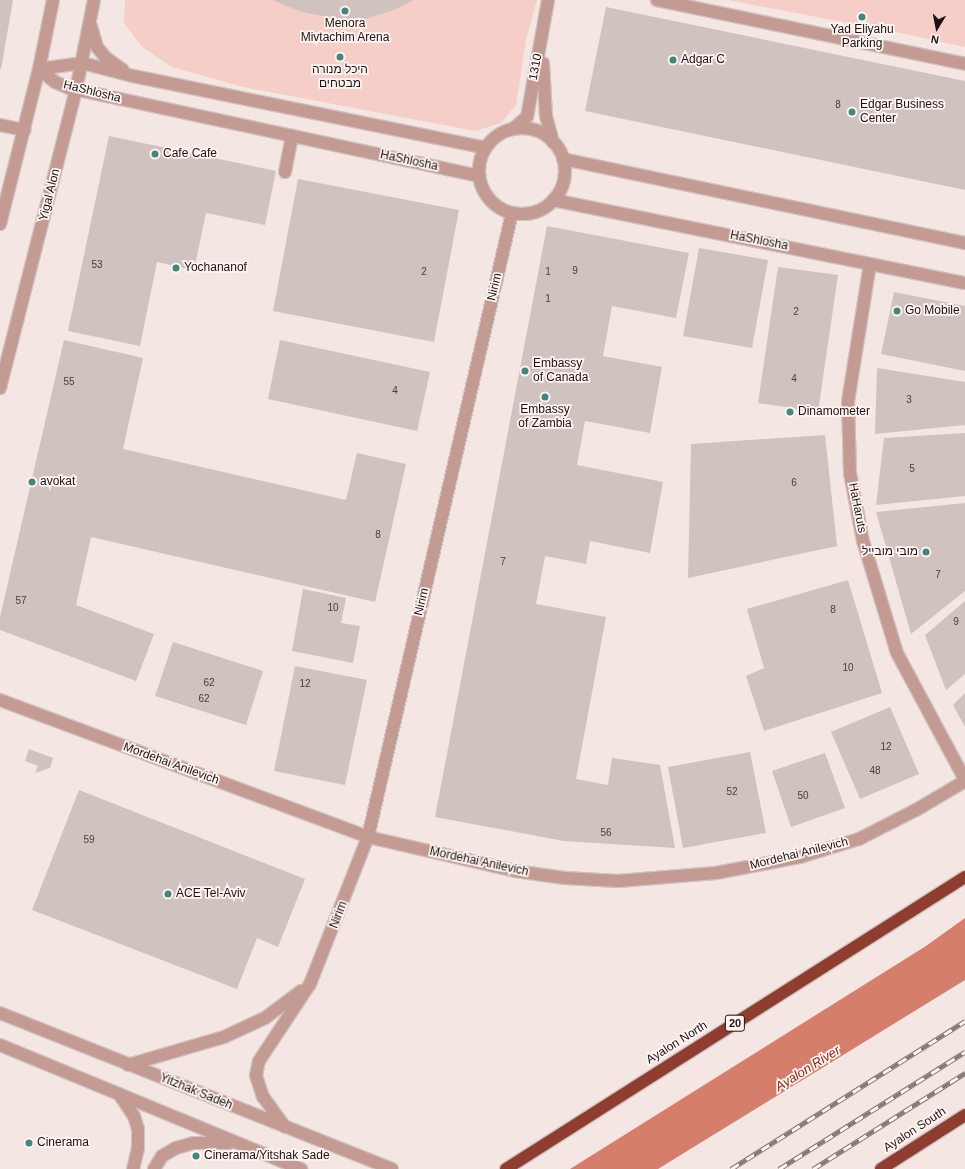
<!DOCTYPE html>
<meta charset="utf-8">
<style>
body{margin:0}
#map{position:relative;width:965px;height:1169px;overflow:hidden;background:#f3e6e3;font-family:Arial,"Noto Sans Hebrew",sans-serif}
div>[style]{position:absolute}
[style*='--x']{left:calc(var(--x)*1px);top:calc(var(--y)*1px);width:calc(var(--w)*1px);rotate:calc(var(--a)*1deg)}
.green>*{inset:0;background:#f5cfc7}
.water>*{inset:0;background:#d67e6c}
.building>*{inset:0;background:#cfc2bf}
.roads{filter:drop-shadow(1px 0 #d0c4c2) drop-shadow(-1px 0 #d0c4c2) drop-shadow(0 1px #d0c4c2) drop-shadow(0 -1px #d0c4c2)}
.minor>*{height:12px;margin:-6px;padding:0 6px;transform-origin:6px;border-radius:6px;background:#c49b92}
.minor>.ring{margin:-6px;padding:0;box-sizing:content-box;background:none;border:12px solid #c49b92;border-radius:50%}
.highway>*{height:12px;margin:-6px;padding:0 6px;transform-origin:6px;border-radius:6px;background:#8e3d2e}
.rail>*{height:4.5px;margin-top:-2.25px;transform-origin:0;background:repeating-linear-gradient(90deg,#fff4f1 0 9px,#827977 0 18px);box-sizing:border-box;border-block:1px solid #827977}
.dots>*{width:11px;height:11px;translate:-50% -50%;box-sizing:border-box;border:2px solid #fff4f1;border-radius:50%}
span{translate:-50% -50%;white-space:nowrap;text-align:center;line-height:1.15;-webkit-text-stroke:3.5px #fff4f1;paint-order:stroke}
.number-label{font-size:10px;color:#46403e}
.number-label span{-webkit-text-stroke-width:0}
.shield-label span{padding:1px 3px;background:#fff4f1;border:1px solid;border-radius:3px;-webkit-text-stroke-width:0}
.shield-label{font-size:11px;color:#191413;font-weight:700}
.poi-label{font-size:12px;color:#191413}
.left{translate:0 -50%;text-align:left}
.right{translate:-100% -50%;text-align:right}
.street-label{font-size:12px;color:#191413}
.water-label{font-size:13px;color:#861c09;font-style:italic}
.north{position:absolute;left:917px;top:8px;width:40px;height:40px;-webkit-text-stroke:3px #fff4f1;paint-order:stroke;rotate:190deg;font-size:11px;font-weight:700;line-height:16px;text-align:center;color:#191413}
.north::after{content:'';display:block;margin:auto;width:14px;height:18px;background:#191413;clip-path:polygon(50% 0,100% 100%,50% 72%,0 100%)}
</style>
<div id="map">
<div class="green">
<i style="clip-path:polygon(125px 0,537px 0,526px 40px,516px 105px,501px 123px,475px 131px,243px 87px,172px 67px,142px 47px,124px 23px)"></i>
<i style="clip-path:polygon(728px 0,965px 0,965px 47px,905px 34px)"></i>
</div>
<div class="water">
<i style="clip-path:polygon(965px 918px,965px 980px,658px 1169px,570px 1169px,926px 946px)"></i>
</div>
<div class="building">
<i style="clip-path:polygon(0 0,13px 0,1px 69px,0 69px)"></i>
<i style="clip-path:polygon(272px 0,414px 0,394px 10px,362px 20px,334px 18px,302px 12px)"></i>
<i style="clip-path:polygon(606px 7px,965px 81px,965px 190px,585px 111px)"></i>
<i style="clip-path:polygon(109px 136px,276px 171px,265px 225px,206px 213px,194px 270px,157px 262px,140px 346px,68px 331px)"></i>
<i style="clip-path:polygon(298px 179px,459px 210px,434px 342px,273px 311px)"></i>
<i style="clip-path:polygon(547px 226px,689px 253px,676px 318px,612px 306px,603px 356px,662px 367px,650px 433px,585px 421px,577px 465px,663px 482px,650px 553px,590px 541px,586px 564px,545px 556px,536px 604px,606px 617px,576px 779px,608px 785px,612px 758px,660px 765px,675px 848px,564px 841px,435px 817px)"></i>
<i style="clip-path:polygon(699px 248px,768px 260px,752px 348px,683px 336px)"></i>
<i style="clip-path:polygon(778px 267px,838px 275px,818px 412px,758px 403px)"></i>
<i style="clip-path:polygon(894px 292px,965px 306px,965px 371px,881px 354px)"></i>
<i style="clip-path:polygon(64px 340px,143px 358px,123px 449px,346px 500px,357px 453px,406px 464px,375px 602px,91px 537px,76px 605px,154px 634px,136px 681px,0 630px,0 617px)"></i>
<i style="clip-path:polygon(280px 340px,430px 372px,417px 431px,268px 399px)"></i>
<i style="clip-path:polygon(877px 368px,965px 382px,965px 425px,875px 434px)"></i>
<i style="clip-path:polygon(965px 433px,965px 496px,876px 505px,884px 438px)"></i>
<i style="clip-path:polygon(825px 435px,837px 546px,688px 578px,691px 444px)"></i>
<i style="clip-path:polygon(965px 503px,965px 591px,911px 634px,876px 512px)"></i>
<i style="clip-path:polygon(848px 580px,882px 693px,764px 731px,746px 676px,764px 668px,747px 609px)"></i>
<i style="clip-path:polygon(303px 589px,346px 598px,341px 623px,360px 626px,353px 663px,292px 651px)"></i>
<i style="clip-path:polygon(965px 601px,965px 674px,946px 690px,925px 635px)"></i>
<i style="clip-path:polygon(173px 642px,263px 671px,246px 725px,155px 696px)"></i>
<i style="clip-path:polygon(295px 666px,367px 680px,345px 785px,274px 771px)"></i>
<i style="clip-path:polygon(965px 693px,965px 727px,953px 705px)"></i>
<i style="clip-path:polygon(890px 707px,919px 774px,860px 799px,831px 732px)"></i>
<i style="clip-path:polygon(29px 749px,53px 758px,50px 768px,35px 773px,38px 766px,25px 761px)"></i>
<i style="clip-path:polygon(750px 752px,766px 833px,683px 848px,668px 767px)"></i>
<i style="clip-path:polygon(825px 753px,845px 808px,791px 827px,772px 771px)"></i>
<i style="clip-path:polygon(79px 790px,305px 879px,278px 947px,257px 938px,237px 989px,32px 910px)"></i>
</div>
<div class="roads">
<div class="minor">
<i style="--x:657;--y:0;--w:315;--a:11.7"></i>
<i style="--x:91;--y:26;--w:22;--a:74"></i>
<i style="--x:97;--y:47;--w:13;--a:51"></i>
<i style="--x:105;--y:57;--w:22;--a:36"></i>
<i style="--x:543;--y:63;--w:53;--a:86.8"></i>
<i style="--x:546;--y:116;--w:27;--a:75"></i>
<i style="--x:39;--y:69;--w:43;--a:-7.9"></i>
<i style="--x:82;--y:63;--w:53;--a:14.3"></i>
<i style="--x:133;--y:76;--w:360;--a:11.5"></i>
<i style="--x:39;--y:69;--w:21;--a:39"></i>
<i style="--x:55;--y:82;--w:15;--a:23"></i>
<i style="--x:69;--y:88;--w:419;--a:12.1"></i>
<i style="--x:0;--y:125;--w:25;--a:12"></i>
<i class="ring" style="left:479px;top:128px;width:74px;height:74px"></i>
<i style="--x:513;--y:129;--w:18;--a:-41"></i>
<i style="--x:527;--y:117;--w:119;--a:-79.8"></i>
<i style="--x:563;--y:159;--w:411;--a:11.8"></i>
<i style="--x:285;--y:172;--w:37;--a:-79"></i>
<i style="--x:553;--y:200;--w:420;--a:11.4"></i>
<i style="--x:0;--y:224;--w:160;--a:-75.9"></i>
<i style="--x:39;--y:69;--w:70;--a:-78.5"></i>
<i style="--x:870;--y:264;--w:139;--a:99.1"></i>
<i style="--x:848;--y:401;--w:72;--a:88.4"></i>
<i style="--x:850;--y:473;--w:69;--a:79.2"></i>
<i style="--x:863;--y:541;--w:117;--a:73.1"></i>
<i style="--x:897;--y:653;--w:144;--a:61.8"></i>
<i style="--x:0;--y:388;--w:308;--a:-75.7"></i>
<i style="--x:76;--y:90;--w:92;--a:-78.7"></i>
<i style="--x:0;--y:700;--w:393;--a:20.4"></i>
<i style="--x:368;--y:837;--w:151;--a:13"></i>
<i style="--x:515;--y:871;--w:50;--a:8"></i>
<i style="--x:565;--y:878;--w:53;--a:3.2"></i>
<i style="--x:618;--y:881;--w:98;--a:-4.7"></i>
<i style="--x:716;--y:873;--w:86;--a:-10.8"></i>
<i style="--x:800;--y:857;--w:62;--a:-17"></i>
<i style="--x:859;--y:839;--w:64;--a:-27"></i>
<i style="--x:916;--y:810;--w:57;--a:-30.6"></i>
<i style="--x:0;--y:1013;--w:422;--a:21.7"></i>
<i style="--x:0;--y:1045;--w:326;--a:22.4"></i>
<i style="--x:128;--y:1065;--w:100;--a:-16.3"></i>
<i style="--x:224;--y:1037;--w:45;--a:-24.9"></i>
<i style="--x:265;--y:1018;--w:45;--a:-36.9"></i>
<i style="--x:119;--y:1094;--w:27;--a:56"></i>
<i style="--x:134;--y:1116;--w:14;--a:73"></i>
<i style="--x:138;--y:1129;--w:19;--a:90"></i>
<i style="--x:138;--y:1148;--w:22;--a:103"></i>
<i style="--x:285;--y:1127;--w:37;--a:-126"></i>
<i style="--x:263;--y:1097;--w:23;--a:-108"></i>
<i style="--x:256;--y:1075;--w:14;--a:-78"></i>
<i style="--x:259;--y:1061;--w:92;--a:-56.5"></i>
<i style="--x:310;--y:984;--w:158;--a:-68.5"></i>
<i style="--x:368;--y:837;--w:640;--a:-77.01"></i>
<i style="--x:154;--y:1169;--w:15;--a:-58"></i>
<i style="--x:162;--y:1156;--w:16;--a:-30"></i>
<i style="--x:176;--y:1148;--w:18;--a:-16"></i>
<i style="--x:193;--y:1143;--w:36;--a:0"></i>
</div>
<div class="highway">
<i style="--x:506;--y:1169;--w:544;--a:-32.46"></i>
<i style="--x:881;--y:1169;--w:100;--a:-32.7"></i>
</div>
</div>
<div class="rail">
<i style="--x:731;--y:1169;--w:277;--a:-32.3"></i>
<i style="--x:779;--y:1169;--w:220;--a:-32.2"></i>
<i style="--x:813;--y:1169;--w:180;--a:-32.3"></i>
</div>
<div class="dots">
<i style="left:345px;top:11px;background:#42867c"></i>
<i style="left:862px;top:17px;background:#42867c"></i>
<i style="left:340px;top:57px;background:#42867c"></i>
<i style="left:673px;top:60px;background:#42867c"></i>
<i style="left:852px;top:112px;background:#42867c"></i>
<i style="left:155px;top:154px;background:#42867c"></i>
<i style="left:176px;top:268px;background:#42867c"></i>
<i style="left:897px;top:311px;background:#42867c"></i>
<i style="left:525px;top:371px;background:#42867c"></i>
<i style="left:545px;top:397px;background:#42867c"></i>
<i style="left:790px;top:412px;background:#42867c"></i>
<i style="left:32px;top:482px;background:#42867c"></i>
<i style="left:926px;top:552px;background:#42867c"></i>
<i style="left:168px;top:894px;background:#42867c"></i>
<i style="left:29px;top:1143px;background:#42867c"></i>
<i style="left:196px;top:1156px;background:#42867c"></i>
</div>
<div class="number-label">
<span style="left:838px;top:105px">8</span>
<span style="left:97px;top:265px">53</span>
<span style="left:575px;top:271px">9</span>
<span style="left:424px;top:272px">2</span>
<span style="left:548px;top:272px">1</span>
<span style="left:548px;top:299px">1</span>
<span style="left:796px;top:312px">2</span>
<span style="left:794px;top:379px">4</span>
<span style="left:69px;top:382px">55</span>
<span style="left:395px;top:391px">4</span>
<span style="left:909px;top:400px">3</span>
<span style="left:912px;top:469px">5</span>
<span style="left:794px;top:483px">6</span>
<span style="left:378px;top:535px">8</span>
<span style="left:503px;top:562px">7</span>
<span style="left:938px;top:575px">7</span>
<span style="left:21px;top:601px">57</span>
<span style="left:333px;top:608px">10</span>
<span style="left:833px;top:610px">8</span>
<span style="left:956px;top:622px">9</span>
<span style="left:848px;top:668px">10</span>
<span style="left:209px;top:683px">62</span>
<span style="left:305px;top:684px">12</span>
<span style="left:204px;top:699px">62</span>
<span style="left:886px;top:747px">12</span>
<span style="left:875px;top:771px">48</span>
<span style="left:732px;top:792px">52</span>
<span style="left:803px;top:796px">50</span>
<span style="left:606px;top:833px">56</span>
<span style="left:89px;top:840px">59</span>
</div>
<div class="shield-label">
<span style="left:735px;top:1023px">20</span>
</div>
<div class="poi-label">
<span style="left:345px;top:31px">Menora<br>Mivtachim Arena</span>
<span style="left:862px;top:37px">Yad Eliyahu<br>Parking</span>
<span class="left" style="left:681px;top:60px">Adgar C</span>
<span style="left:340px;top:77px">היכל מנורה<br>מבטחים</span>
<span class="left" style="left:860px;top:112px">Edgar Business<br>Center</span>
<span class="left" style="left:163px;top:154px">Cafe Cafe</span>
<span class="left" style="left:184px;top:268px">Yochananof</span>
<span class="left" style="left:905px;top:311px">Go Mobile</span>
<span class="left" style="left:533px;top:371px">Embassy<br>of Canada</span>
<span style="left:545px;top:417px">Embassy<br>of Zambia</span>
<span class="left" style="left:798px;top:412px">Dinamometer</span>
<span class="left" style="left:40px;top:482px">avokat</span>
<span class="right" style="left:918px;top:552px">מובי מובייל</span>
<span class="left" style="left:176px;top:894px">ACE Tel-Aviv</span>
<span class="left" style="left:37px;top:1143px">Cinerama</span>
<span class="left" style="left:204px;top:1156px">Cinerama/Yitshak Sade</span>
</div>
<div class="street-label">
<span style="left:536px;top:67px;rotate:-79deg">1310</span>
<span style="left:92px;top:92px;rotate:14deg">HaShlosha</span>
<span style="left:409px;top:161px;rotate:12deg">HaShlosha</span>
<span style="left:50px;top:195px;rotate:-76deg">Yigal Alon</span>
<span style="left:759px;top:241px;rotate:11deg">HaShlosha</span>
<span style="left:495px;top:287px;rotate:-77deg">Nirim</span>
<span style="left:857px;top:508px;rotate:79deg">HaHaruts</span>
<span style="left:422px;top:602px;rotate:-77deg">Nirim</span>
<span style="left:171px;top:764px;rotate:20deg">Mordehai Anilevich</span>
<span style="left:799px;top:854px;rotate:-14deg">Mordehai Anilevich</span>
<span style="left:479px;top:862px;rotate:12deg">Mordehai Anilevich</span>
<span style="left:339px;top:915px;rotate:-69deg">Nirim</span>
<span style="left:677px;top:1043px;rotate:-32deg">Ayalon North</span>
<span style="left:196px;top:1092px;rotate:22deg">Yitzhak Sadeh</span>
<span style="left:915px;top:1130px;rotate:-33deg">Ayalon South</span>
</div>
<div class="water-label">
<span style="left:808px;top:1069px;rotate:-32deg">Ayalon River</span>
</div>
<div class="north">N</div>
</div>
